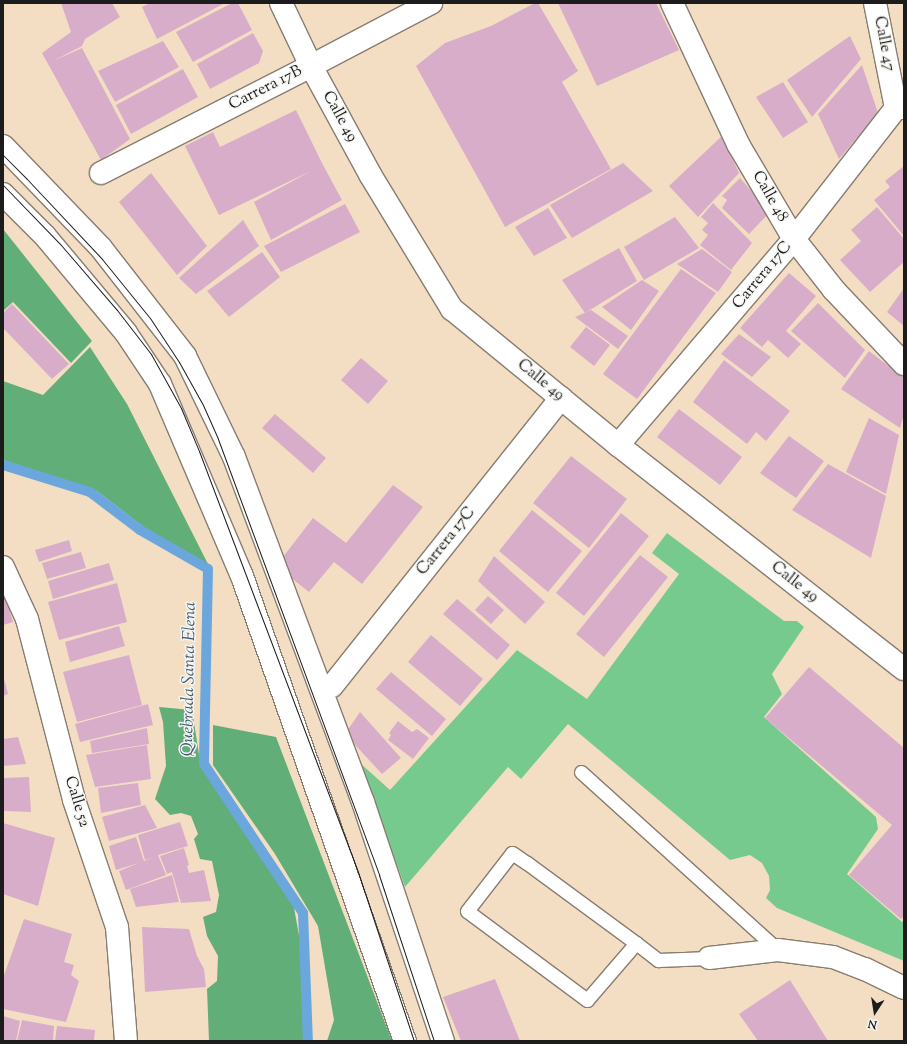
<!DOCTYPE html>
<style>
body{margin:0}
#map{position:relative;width:907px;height:1044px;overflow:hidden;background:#f3dec3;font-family:"Sorts Mill Goudy",serif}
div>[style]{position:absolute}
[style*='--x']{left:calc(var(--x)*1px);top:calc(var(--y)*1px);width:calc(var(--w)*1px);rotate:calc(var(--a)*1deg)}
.green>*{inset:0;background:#77ca8d}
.forest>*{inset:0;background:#61ae78}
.stream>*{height:10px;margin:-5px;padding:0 5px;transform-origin:5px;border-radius:5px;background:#6ba7dc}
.building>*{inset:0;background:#d8adca}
.roads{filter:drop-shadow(1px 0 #887d70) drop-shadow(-1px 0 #887d70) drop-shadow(0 1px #887d70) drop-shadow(0 -1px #887d70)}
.lane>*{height:13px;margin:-6.5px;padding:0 6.5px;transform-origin:6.5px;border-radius:6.5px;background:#fff}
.street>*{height:22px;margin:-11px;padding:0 11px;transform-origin:11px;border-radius:11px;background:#fff}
.secondary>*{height:22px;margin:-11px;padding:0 11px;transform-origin:11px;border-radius:11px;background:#fff}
.tram>*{height:1px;margin:-0.5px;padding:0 0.5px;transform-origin:0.5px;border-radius:0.5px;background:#1c1c1c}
span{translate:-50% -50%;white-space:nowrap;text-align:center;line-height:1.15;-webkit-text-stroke:3px #f6f6f2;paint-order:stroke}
.street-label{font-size:16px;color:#1c1c1c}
.water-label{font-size:17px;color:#405b72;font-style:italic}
.frame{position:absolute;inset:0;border:4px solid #1c1c1c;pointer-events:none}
.north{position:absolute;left:855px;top:992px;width:40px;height:40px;-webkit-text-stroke:3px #f6f6f2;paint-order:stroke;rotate:192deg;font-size:11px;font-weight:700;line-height:16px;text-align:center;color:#1c1c1c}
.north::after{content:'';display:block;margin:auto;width:14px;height:18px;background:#1c1c1c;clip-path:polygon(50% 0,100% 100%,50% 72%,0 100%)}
</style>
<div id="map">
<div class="green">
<i style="clip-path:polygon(667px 533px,784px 621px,797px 621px,804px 627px,772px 674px,782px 694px,764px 717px,876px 817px,878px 829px,847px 874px,902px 922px,904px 920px,904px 961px,777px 908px,766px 898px,770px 890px,769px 876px,762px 863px,750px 855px,730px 860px,568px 724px,521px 779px,508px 767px,405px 887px,360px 763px,390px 790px,517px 650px,587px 699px,679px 574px,652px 553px)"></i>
</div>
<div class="forest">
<i style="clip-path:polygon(3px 229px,92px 341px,71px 363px,13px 302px,3px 311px)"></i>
<i style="clip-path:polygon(90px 347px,127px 404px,209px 566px,144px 527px,97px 491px,3px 460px,3px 381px,43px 395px)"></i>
<i style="clip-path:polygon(159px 707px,192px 710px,201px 767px,231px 803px,259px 855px,293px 902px,303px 958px,304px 1041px,209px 1041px,207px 989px,217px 981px,218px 956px,207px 936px,203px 917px,216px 912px,219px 895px,212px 861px,200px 859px,194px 839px,198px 834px,191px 816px,181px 813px,170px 815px,155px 799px,166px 766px,163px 722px)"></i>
<i style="clip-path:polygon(213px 725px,276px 737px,392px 1041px,327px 1041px,334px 1020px,318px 926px,275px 854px,213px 765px)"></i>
</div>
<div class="stream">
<i style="--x:3;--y:465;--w:91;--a:17.2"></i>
<i style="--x:90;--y:492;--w:63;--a:37.2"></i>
<i style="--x:140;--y:530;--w:78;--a:29.8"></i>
<i style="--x:208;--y:569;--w:195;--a:91.2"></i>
<i style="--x:204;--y:764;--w:179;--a:56.4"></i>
<i style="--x:303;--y:913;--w:128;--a:87.8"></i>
</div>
<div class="building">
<i style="clip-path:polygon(61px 3px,112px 3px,120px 17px,85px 39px,82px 46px,53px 61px,82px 48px,130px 139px,101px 160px,42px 53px,71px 32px)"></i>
<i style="clip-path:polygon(150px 3px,225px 3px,157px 39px,142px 7px)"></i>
<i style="clip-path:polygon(232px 3px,238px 3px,252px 30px,193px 62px,176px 32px)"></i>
<i style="clip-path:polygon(535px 3px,538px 3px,578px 71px,562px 82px,611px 169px,505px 227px,416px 66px,445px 43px,491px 26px)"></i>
<i style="clip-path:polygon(558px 3px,656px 3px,679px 50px,597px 86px)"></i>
<i style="clip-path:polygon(253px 33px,263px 51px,259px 63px,210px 89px,197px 64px)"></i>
<i style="clip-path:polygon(850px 36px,861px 59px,812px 117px,787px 80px)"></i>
<i style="clip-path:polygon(163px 41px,179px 67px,115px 102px,98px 71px)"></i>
<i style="clip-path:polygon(862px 65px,878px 113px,839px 159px,818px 114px)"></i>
<i style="clip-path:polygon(183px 69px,198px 97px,131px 134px,116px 105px)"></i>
<i style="clip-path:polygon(783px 82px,808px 122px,783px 138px,756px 97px)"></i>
<i style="clip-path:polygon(296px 110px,323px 165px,342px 200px,271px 240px,254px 202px,311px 171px,219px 215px,185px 146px,213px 132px,220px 147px)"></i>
<i style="clip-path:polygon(722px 136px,739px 173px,698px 217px,669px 186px)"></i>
<i style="clip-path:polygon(623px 163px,653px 191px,572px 238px,550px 205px)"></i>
<i style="clip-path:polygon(904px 166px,904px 236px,874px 200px,890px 187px,885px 181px)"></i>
<i style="clip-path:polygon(151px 173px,207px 246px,177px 275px,119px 202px)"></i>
<i style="clip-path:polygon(740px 178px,770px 212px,749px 234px,722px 208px,727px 200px,722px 196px)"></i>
<i style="clip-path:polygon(713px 203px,752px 243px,731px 270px,700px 245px,708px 235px,702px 230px,708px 223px,701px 217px)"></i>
<i style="clip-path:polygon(345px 204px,360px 232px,281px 272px,264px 246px)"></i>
<i style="clip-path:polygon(877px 207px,904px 239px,904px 262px,870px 292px,840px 260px,861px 241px,851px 230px)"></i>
<i style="clip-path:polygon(548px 208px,567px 238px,534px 256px,515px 227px)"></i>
<i style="clip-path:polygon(675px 217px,699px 248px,644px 280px,624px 247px)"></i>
<i style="clip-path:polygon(243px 220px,259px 246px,196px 294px,179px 278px)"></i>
<i style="clip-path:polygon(619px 248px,637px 281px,585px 313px,562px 280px)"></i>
<i style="clip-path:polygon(702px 249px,732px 272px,718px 292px,677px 264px)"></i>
<i style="clip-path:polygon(262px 252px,280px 277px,229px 317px,207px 291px)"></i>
<i style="clip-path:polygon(681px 269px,716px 293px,637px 399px,603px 374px)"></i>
<i style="clip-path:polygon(789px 273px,816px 296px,786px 331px,801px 344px,788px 358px,768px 340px,762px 347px,740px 328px)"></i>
<i style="clip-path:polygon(642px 280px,659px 291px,631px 330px,602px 307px)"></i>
<i style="clip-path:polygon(904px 288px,904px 326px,887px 312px)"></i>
<i style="clip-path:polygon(818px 303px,865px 350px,845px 378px,791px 331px)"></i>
<i style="clip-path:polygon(12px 304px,69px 364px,52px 379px,3px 328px,3px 313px)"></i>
<i style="clip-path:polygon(591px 310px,628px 336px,618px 349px,575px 317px)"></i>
<i style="clip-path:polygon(586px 327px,610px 345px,594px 366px,570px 347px)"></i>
<i style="clip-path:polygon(739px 334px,771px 357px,752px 377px,721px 354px)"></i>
<i style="clip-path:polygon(869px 351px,904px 378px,904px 414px,900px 428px,841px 389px)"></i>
<i style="clip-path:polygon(361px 358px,388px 381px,368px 404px,341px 380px)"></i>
<i style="clip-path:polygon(724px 360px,790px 411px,766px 441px,756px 432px,747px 444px,693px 402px)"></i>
<i style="clip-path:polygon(679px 409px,742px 457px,720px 485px,657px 437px)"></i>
<i style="clip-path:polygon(275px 414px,326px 458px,313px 473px,262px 428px)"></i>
<i style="clip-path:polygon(869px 418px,899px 435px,886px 494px,846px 472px)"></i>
<i style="clip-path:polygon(789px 436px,824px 461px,796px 498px,760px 473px)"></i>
<i style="clip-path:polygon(571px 456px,627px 499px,589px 548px,533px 503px)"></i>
<i style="clip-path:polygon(828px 464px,886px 496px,871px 558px,792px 510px)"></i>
<i style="clip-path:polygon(393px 485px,423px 507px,362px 584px,334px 562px,309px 592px,276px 566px,313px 518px,346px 543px)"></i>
<i style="clip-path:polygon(532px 510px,582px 551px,548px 592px,499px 551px)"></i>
<i style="clip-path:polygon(621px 513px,649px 536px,584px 616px,556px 593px)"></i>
<i style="clip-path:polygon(69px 540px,72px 551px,39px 562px,35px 550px)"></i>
<i style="clip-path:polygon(81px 552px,86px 568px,47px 579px,42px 563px)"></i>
<i style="clip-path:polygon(640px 555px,668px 577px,604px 657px,576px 634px)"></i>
<i style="clip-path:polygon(494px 556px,545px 602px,525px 624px,478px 581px)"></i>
<i style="clip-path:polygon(109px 563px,114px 580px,53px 599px,48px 581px)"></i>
<i style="clip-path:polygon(117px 583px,127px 622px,59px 640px,48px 602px)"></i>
<i style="clip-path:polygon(3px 589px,13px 622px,3px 625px)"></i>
<i style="clip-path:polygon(488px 596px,504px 610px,491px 624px,475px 610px)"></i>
<i style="clip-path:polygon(457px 599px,510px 645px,497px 660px,443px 614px)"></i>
<i style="clip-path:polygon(119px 626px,125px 646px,70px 662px,65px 642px)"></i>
<i style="clip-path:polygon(431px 635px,483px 679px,460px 706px,408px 662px)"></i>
<i style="clip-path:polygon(129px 655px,142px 705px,77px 722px,63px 672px)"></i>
<i style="clip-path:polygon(809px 667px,904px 748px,904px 916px,901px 919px,849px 875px,892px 825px,765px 718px)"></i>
<i style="clip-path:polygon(391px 672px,446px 719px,432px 736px,376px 689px)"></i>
<i style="clip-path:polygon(3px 675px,8px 694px,3px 696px)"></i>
<i style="clip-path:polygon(148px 704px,153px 725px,80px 742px,75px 724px)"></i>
<i style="clip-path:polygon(360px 712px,401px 758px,382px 774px,345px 734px)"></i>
<i style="clip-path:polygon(398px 721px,412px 732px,417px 729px,429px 738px,413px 759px,388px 740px,391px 735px,389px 733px)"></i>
<i style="clip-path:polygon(147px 728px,149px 744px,92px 753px,90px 741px)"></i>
<i style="clip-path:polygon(18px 737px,26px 764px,3px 766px,3px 739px)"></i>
<i style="clip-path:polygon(147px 745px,151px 779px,95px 787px,86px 755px)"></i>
<i style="clip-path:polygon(29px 777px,31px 812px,3px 811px,3px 778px)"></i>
<i style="clip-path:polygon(138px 783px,141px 805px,101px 813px,98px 788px)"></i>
<i style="clip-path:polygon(145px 805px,157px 828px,109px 841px,102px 817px)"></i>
<i style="clip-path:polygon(180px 822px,188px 846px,158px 855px,166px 875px,126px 890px,119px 871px,139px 863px,116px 870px,109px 846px,136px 837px,144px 861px,154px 857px,145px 860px,138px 835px)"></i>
<i style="clip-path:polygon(3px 823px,55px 838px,38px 906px,3px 894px)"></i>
<i style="clip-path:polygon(184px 848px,189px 865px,187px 866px,189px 873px,204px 870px,211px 901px,181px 903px,172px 872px,167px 874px,160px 856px)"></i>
<i style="clip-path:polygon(172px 875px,179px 902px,136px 907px,130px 889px)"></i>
<i style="clip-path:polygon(24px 919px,72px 934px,64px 962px,74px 965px,71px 975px,79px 981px,66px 1022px,3px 1009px,3px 978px)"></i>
<i style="clip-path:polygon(142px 927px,189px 929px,197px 956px,204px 969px,206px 987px,145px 992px)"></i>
<i style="clip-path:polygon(495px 979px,520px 1041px,461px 1041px,443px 997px)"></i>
<i style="clip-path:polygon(790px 980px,828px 1041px,758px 1041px,739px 1014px)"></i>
<i style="clip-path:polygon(3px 1016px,20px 1021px,16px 1041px,3px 1041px)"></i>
<i style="clip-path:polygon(22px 1020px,54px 1026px,53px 1041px,17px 1041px)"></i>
<i style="clip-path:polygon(57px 1026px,95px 1030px,94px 1041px,55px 1041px)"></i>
</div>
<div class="roads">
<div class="lane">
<i style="--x:581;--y:772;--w:266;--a:42.1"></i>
<i style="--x:636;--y:943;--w:75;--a:130.7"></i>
<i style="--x:587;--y:1000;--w:149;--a:-143.4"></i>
<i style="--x:467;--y:911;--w:73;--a:-52.2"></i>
<i style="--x:512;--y:853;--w:18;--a:34"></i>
<i style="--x:527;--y:863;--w:135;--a:36.3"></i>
<i style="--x:636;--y:943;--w:28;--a:38"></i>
<i style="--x:658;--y:960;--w:51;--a:-2.2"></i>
</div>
<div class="street">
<i style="--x:672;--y:3;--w:156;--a:64.9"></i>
<i style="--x:738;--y:144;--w:110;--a:59.5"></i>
<i style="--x:794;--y:239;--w:65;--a:51.9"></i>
<i style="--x:834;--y:290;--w:102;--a:46.6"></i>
<i style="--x:875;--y:3;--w:107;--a:78.7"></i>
<i style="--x:3;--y:146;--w:141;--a:46.1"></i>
<i style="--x:101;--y:248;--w:137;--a:52.1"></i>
<i style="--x:185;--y:356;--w:112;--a:64.1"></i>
<i style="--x:234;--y:457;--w:368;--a:69.5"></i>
<i style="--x:363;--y:802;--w:252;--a:71.5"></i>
<i style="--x:101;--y:173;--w:236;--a:-27"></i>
<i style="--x:311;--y:66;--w:136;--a:-27.7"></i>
<i style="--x:3;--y:194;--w:59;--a:45"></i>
<i style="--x:45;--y:236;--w:126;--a:50.1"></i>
<i style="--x:126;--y:333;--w:61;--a:56.3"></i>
<i style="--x:160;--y:384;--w:209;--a:66.9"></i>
<i style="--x:242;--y:576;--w:493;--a:70.7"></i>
<i style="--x:618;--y:445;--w:271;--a:-49.5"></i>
<i style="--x:794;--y:239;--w:166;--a:-52.1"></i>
<i style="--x:896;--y:108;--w:8;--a:0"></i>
<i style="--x:332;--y:686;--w:368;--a:-51.5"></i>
<i style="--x:709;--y:958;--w:69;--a:-6.6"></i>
<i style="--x:778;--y:950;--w:55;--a:7.3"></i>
<i style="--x:833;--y:957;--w:34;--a:21"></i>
<i style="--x:865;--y:969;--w:43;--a:26"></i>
</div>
<div class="secondary">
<i style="--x:281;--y:3;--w:70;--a:64.5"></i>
<i style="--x:311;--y:66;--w:125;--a:61.4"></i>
<i style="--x:371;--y:176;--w:156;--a:58.7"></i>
<i style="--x:452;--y:309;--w:215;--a:39.3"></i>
<i style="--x:618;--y:445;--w:363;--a:38.1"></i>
<i style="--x:3;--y:567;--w:57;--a:65.2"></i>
<i style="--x:27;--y:619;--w:187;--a:75.4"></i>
<i style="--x:74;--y:800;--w:134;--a:71.3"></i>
<i style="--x:117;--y:927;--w:114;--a:85.5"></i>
</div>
</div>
<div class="tram">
<i style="--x:3;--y:155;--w:33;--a:45"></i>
<i style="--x:26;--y:178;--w:111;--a:46.8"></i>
<i style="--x:102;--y:259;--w:76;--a:50.9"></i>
<i style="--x:150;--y:318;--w:53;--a:56.6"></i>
<i style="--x:179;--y:362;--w:49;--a:60.8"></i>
<i style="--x:203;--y:405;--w:37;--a:66"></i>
<i style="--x:218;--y:439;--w:465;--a:69.7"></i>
<i style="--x:379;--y:875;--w:175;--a:71.7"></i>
<i style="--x:3;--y:185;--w:83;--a:46"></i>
<i style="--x:61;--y:245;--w:86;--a:49.3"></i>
<i style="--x:117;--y:310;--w:56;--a:52.3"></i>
<i style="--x:151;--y:354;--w:62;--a:60.9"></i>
<i style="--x:181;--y:408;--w:47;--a:67.3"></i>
<i style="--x:199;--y:451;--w:450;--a:69.3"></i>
<i style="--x:358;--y:872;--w:178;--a:71.7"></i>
</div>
<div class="street-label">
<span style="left:883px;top:44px;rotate:79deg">Calle 47</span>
<span style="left:266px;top:89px;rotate:-27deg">Carrera 17B</span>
<span style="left:339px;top:117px;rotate:61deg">Calle 49</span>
<span style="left:769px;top:197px;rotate:60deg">Calle 48</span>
<span style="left:763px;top:276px;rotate:-50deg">Carrera 17C</span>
<span style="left:540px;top:381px;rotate:39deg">Calle 49</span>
<span style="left:447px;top:542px;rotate:-51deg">Carrera 17C</span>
<span style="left:794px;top:583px;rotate:38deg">Calle 49</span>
<span style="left:76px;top:802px;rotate:73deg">Calle 52</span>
</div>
<div class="water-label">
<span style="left:190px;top:679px;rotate:-89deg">Quebrada Santa Elena</span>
</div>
<div class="frame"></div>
<div class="north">N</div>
</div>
